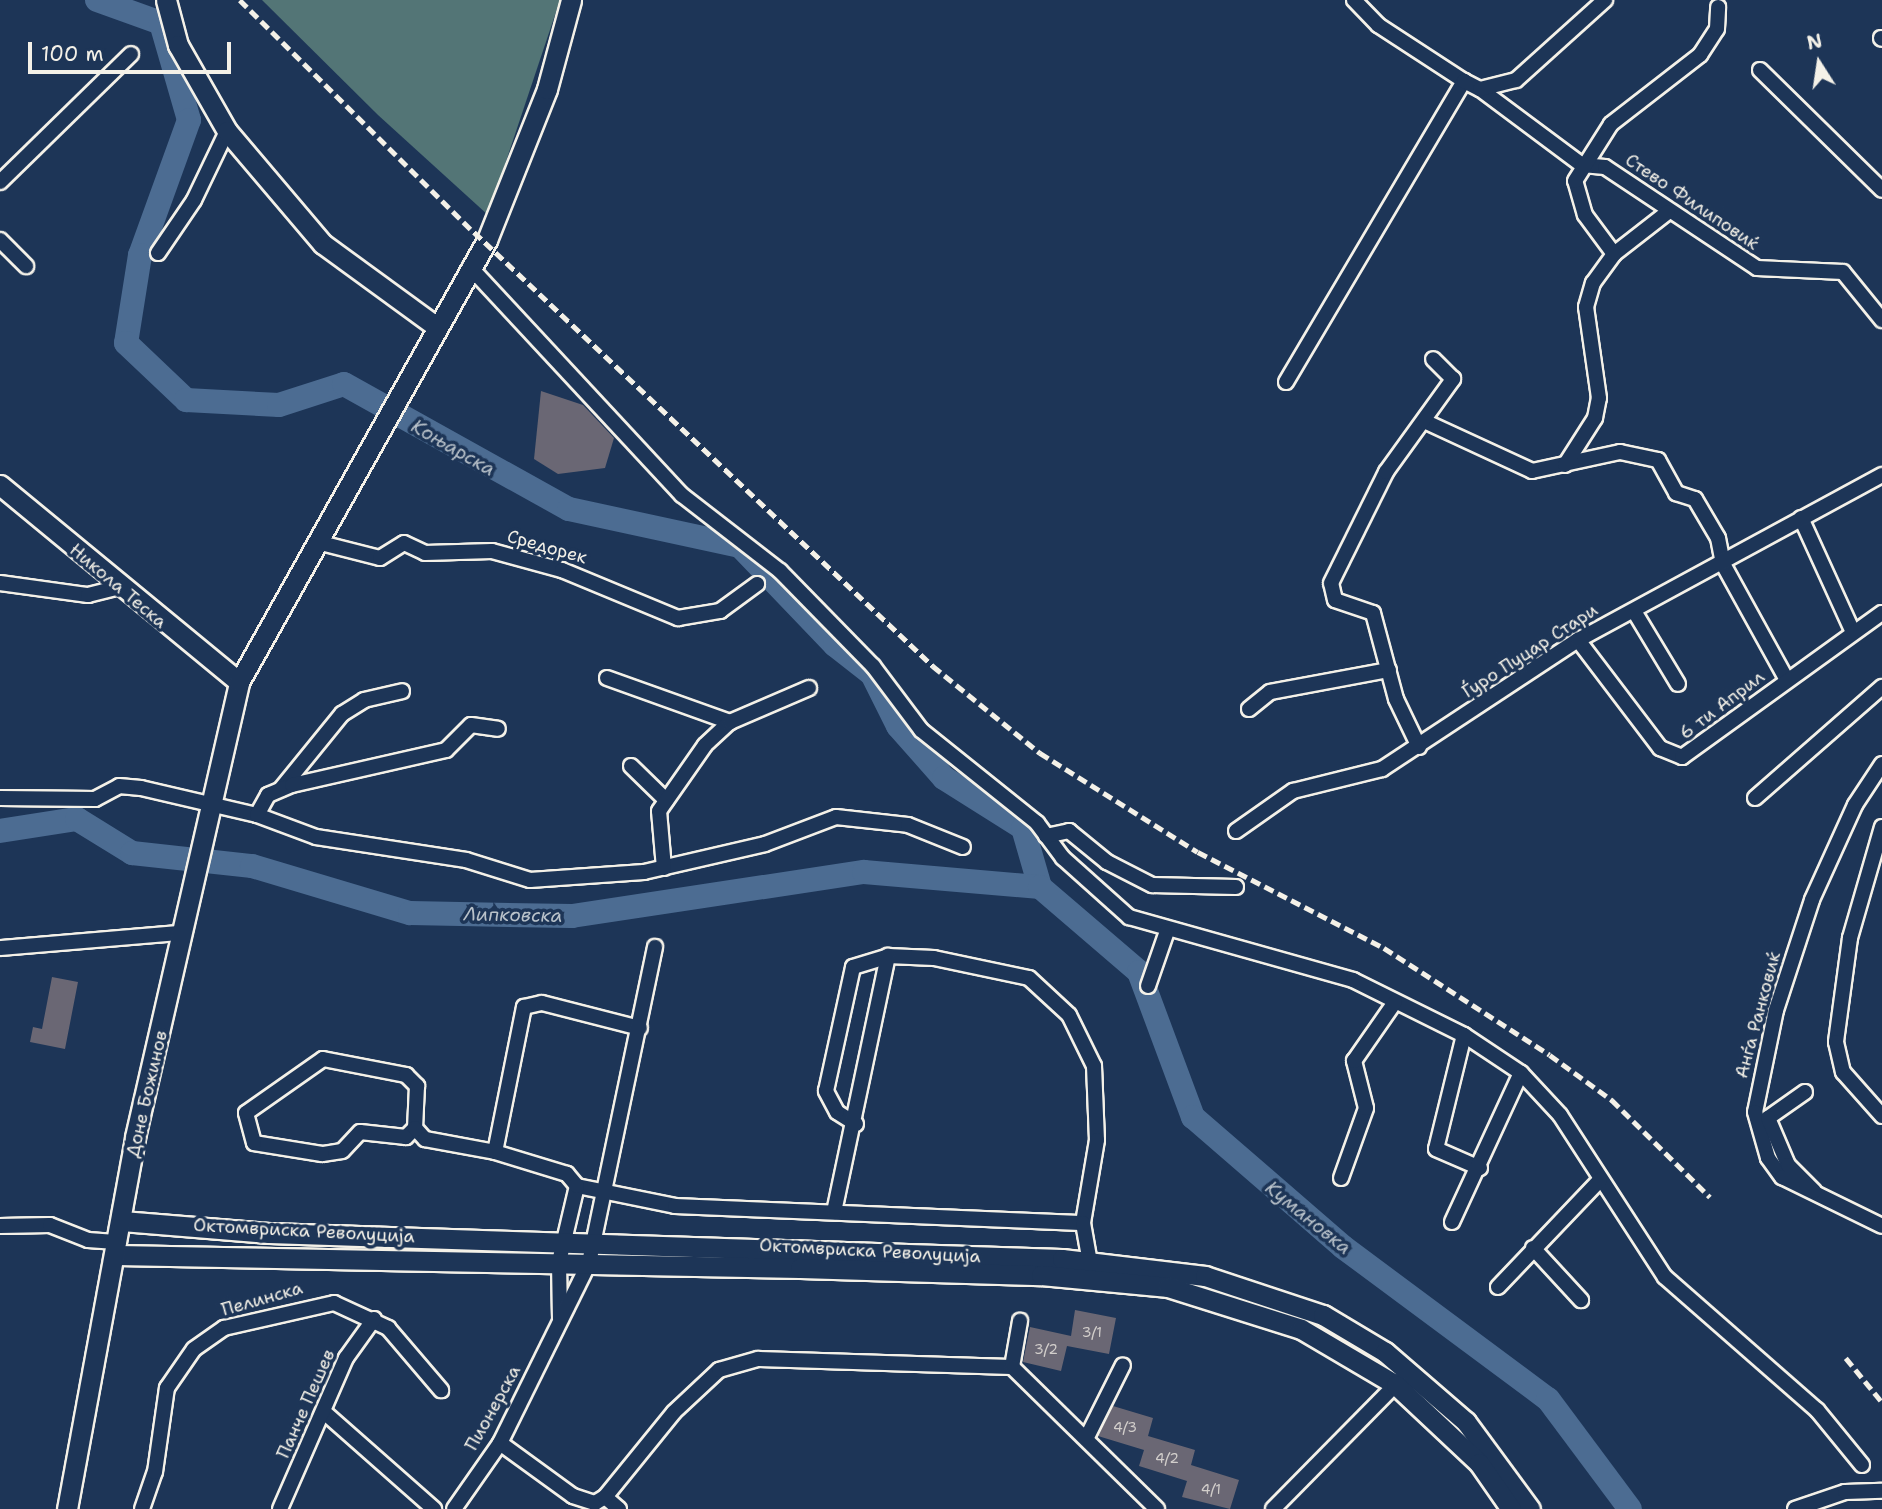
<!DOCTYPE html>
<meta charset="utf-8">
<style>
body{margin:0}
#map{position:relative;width:1882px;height:1509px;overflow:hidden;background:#1d3557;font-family:"Shantell Sans",sans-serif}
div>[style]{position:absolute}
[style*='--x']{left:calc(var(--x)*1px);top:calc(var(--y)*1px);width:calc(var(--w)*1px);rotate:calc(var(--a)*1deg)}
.green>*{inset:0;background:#537576}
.river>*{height:24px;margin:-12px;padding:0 12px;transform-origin:12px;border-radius:12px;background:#4c6c92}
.building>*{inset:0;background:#6a6774}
.roads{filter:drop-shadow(2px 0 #f4f1e8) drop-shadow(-2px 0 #f4f1e8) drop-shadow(0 2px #f4f1e8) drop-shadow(0 -2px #f4f1e8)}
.street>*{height:14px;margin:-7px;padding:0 7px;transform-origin:7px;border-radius:7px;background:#1d3557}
.secondary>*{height:19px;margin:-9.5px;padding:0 9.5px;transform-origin:9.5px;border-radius:9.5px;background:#1d3557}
.rail>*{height:4.5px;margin-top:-2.25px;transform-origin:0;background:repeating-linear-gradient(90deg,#f4f1e8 0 10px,transparent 0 15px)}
span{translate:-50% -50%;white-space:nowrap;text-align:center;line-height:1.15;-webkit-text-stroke:7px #1d3557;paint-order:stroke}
.number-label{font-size:14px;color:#d2cecb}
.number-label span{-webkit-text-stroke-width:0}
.street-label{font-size:18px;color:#f4f1e8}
.water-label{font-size:19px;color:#b9c2ca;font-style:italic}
.north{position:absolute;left:1784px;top:28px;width:70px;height:70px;-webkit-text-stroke:5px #1d3557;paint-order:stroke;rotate:348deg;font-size:19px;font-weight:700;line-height:28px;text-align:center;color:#f4f1e8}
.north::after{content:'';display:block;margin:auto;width:24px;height:32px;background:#f4f1e8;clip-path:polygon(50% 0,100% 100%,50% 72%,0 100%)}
.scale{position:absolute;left:28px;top:42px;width:203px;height:32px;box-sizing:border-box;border:4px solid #f4f1e8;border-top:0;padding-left:9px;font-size:21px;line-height:24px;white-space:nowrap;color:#f4f1e8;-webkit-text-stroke:5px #1d3557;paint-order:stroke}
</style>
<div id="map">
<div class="green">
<i style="clip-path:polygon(262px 0,560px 0,488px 215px,378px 115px)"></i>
</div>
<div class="river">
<i style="--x:97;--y:0;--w:68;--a:19.8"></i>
<i style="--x:161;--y:23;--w:101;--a:73.9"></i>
<i style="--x:189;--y:120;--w:144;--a:109.9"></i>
<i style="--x:140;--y:255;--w:89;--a:99"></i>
<i style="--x:126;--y:343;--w:83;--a:43.5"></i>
<i style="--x:186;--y:400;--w:93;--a:3.1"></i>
<i style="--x:279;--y:405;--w:68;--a:-17.9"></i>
<i style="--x:344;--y:384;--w:257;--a:29.1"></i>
<i style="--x:569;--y:509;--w:175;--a:12.2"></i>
<i style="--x:740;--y:546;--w:137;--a:46.2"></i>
<i style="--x:835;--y:645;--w:47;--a:38.1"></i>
<i style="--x:872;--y:674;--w:58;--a:63.4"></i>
<i style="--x:898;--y:726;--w:69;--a:48.5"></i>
<i style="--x:944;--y:778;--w:93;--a:32.3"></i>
<i style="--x:1023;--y:828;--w:61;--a:73.9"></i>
<i style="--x:0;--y:831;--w:78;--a:-8.9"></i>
<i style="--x:77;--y:819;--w:65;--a:31.7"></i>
<i style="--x:132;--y:853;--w:121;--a:6.2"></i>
<i style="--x:252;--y:866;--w:165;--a:16.6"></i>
<i style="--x:410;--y:913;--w:162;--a:1.1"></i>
<i style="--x:572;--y:916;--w:295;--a:-8.6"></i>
<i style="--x:864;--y:872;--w:177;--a:4.9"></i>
<i style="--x:1040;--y:887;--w:130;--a:40.6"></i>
<i style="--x:1139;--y:972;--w:155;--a:69.6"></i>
<i style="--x:1193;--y:1117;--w:198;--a:40.9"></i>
<i style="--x:1343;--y:1247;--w:255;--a:36.6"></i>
<i style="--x:1548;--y:1399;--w:137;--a:53.3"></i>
</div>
<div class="building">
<i style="clip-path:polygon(541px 391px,583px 405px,614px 438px,605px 468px,558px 474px,534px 459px)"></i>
<i style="clip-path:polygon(52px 977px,78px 982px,65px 1049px,30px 1042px,33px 1027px,42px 1029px)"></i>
<i style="clip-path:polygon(1075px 1310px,1116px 1318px,1109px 1354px,1067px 1346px,1061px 1371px,1023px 1362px,1030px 1327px,1071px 1336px)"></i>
<i style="clip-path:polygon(1113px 1406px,1153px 1418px,1148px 1436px,1195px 1450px,1191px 1465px,1239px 1480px,1230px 1509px,1182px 1497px,1187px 1481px,1139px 1466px,1144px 1450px,1098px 1436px)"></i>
</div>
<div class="roads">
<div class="street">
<i style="--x:1354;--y:0;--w:35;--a:46"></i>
<i style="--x:1378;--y:25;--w:103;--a:33.1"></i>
<i style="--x:1881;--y:38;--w:1;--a:45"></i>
<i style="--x:1760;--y:70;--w:171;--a:44.5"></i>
<i style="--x:1480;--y:89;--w:127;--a:36.7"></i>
<i style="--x:1582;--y:165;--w:23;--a:5"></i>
<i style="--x:1605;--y:167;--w:182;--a:33.6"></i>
<i style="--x:1757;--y:268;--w:86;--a:2.7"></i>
<i style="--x:1843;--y:272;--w:62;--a:50.9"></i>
<i style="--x:0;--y:182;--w:183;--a:-44.3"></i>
<i style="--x:0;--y:240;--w:37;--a:45"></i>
<i style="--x:158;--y:253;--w:64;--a:-55.8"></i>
<i style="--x:194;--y:200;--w:76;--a:-64.4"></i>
<i style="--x:1614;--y:254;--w:68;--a:-37.9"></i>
<i style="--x:470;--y:267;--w:311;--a:47.1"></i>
<i style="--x:682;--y:495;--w:124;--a:37.8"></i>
<i style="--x:780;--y:571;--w:133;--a:45.6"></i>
<i style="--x:873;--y:666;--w:80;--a:53.1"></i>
<i style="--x:921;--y:730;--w:149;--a:38.7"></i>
<i style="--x:1037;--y:823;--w:44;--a:53.4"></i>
<i style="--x:1063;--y:858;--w:89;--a:41.8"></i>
<i style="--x:1129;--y:917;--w:233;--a:15.7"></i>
<i style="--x:1353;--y:980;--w:124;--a:26.4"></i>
<i style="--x:1464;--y:1035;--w:69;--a:33.7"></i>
<i style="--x:1521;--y:1073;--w:57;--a:47.1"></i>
<i style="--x:1560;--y:1115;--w:193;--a:57.1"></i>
<i style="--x:1665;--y:1277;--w:202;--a:41.2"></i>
<i style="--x:1817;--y:1410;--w:71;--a:50.7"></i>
<i style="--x:1286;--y:382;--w:350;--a:-59.4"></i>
<i style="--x:1464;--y:81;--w:18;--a:27"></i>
<i style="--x:1480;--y:89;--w:37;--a:-14"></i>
<i style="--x:1516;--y:80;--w:120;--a:-42"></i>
<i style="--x:1424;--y:421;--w:119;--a:24.8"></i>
<i style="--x:1532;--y:471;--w:90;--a:-12.2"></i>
<i style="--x:1620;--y:452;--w:39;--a:12"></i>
<i style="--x:1658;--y:460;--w:38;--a:61"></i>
<i style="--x:1676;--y:493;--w:20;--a:18"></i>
<i style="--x:1695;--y:499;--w:45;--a:59.5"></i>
<i style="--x:1718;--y:538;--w:26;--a:79"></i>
<i style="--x:1723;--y:564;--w:132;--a:61.1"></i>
<i style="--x:1565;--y:465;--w:56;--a:-57.4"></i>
<i style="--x:1595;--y:418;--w:20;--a:-79"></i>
<i style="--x:1599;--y:398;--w:92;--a:-98.1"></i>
<i style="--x:1586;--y:307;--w:25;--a:-74"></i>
<i style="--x:1593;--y:283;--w:36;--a:-54"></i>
<i style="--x:1614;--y:254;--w:49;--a:-126.6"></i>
<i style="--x:1585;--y:215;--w:35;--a:-106"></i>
<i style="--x:1575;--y:181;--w:67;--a:-57.7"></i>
<i style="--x:1611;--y:124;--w:113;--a:-37.8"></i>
<i style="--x:1700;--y:55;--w:31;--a:-57"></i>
<i style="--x:1717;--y:29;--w:22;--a:-87"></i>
<i style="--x:1801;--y:518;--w:125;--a:65.5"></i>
<i style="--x:317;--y:542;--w:65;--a:14.3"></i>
<i style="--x:380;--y:558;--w:28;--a:-32"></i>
<i style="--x:404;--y:543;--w:23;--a:25"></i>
<i style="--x:425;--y:553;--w:67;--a:-1.7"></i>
<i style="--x:492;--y:551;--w:73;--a:15.2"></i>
<i style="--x:562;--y:570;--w:126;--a:22.5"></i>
<i style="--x:678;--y:618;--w:43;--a:-9.5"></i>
<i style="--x:720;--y:611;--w:46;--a:-36.1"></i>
<i style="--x:0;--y:583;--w:89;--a:7.8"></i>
<i style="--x:88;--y:595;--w:30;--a:-14"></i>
<i style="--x:1634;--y:611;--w:85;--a:58.9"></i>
<i style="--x:1578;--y:640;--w:136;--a:52.8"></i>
<i style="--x:1660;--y:748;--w:24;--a:22"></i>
<i style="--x:1682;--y:757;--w:246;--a:-35.8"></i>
<i style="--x:607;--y:678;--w:131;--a:19.7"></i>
<i style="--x:1249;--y:709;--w:27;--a:-39"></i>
<i style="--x:1270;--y:692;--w:121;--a:-10.5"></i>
<i style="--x:1419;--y:747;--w:53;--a:-115.6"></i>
<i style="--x:1396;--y:699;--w:89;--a:-105"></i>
<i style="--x:1373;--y:613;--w:40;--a:-161.1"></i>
<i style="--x:1335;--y:600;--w:17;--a:-103"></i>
<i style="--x:1331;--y:583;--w:124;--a:-63.6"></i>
<i style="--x:1386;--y:472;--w:115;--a:-54.2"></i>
<i style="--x:1453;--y:379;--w:28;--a:-135"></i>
<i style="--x:1882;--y:764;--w:49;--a:123.4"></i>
<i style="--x:1855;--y:805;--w:104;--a:114.4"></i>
<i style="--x:1812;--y:900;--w:116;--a:108.1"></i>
<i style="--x:1776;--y:1010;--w:104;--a:101.6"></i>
<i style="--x:1755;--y:1112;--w:48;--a:74.2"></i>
<i style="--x:1768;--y:1158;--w:24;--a:54"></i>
<i style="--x:1782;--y:1177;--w:111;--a:26.1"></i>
<i style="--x:631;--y:766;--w:49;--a:44.2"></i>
<i style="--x:281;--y:789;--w:97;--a:-50.9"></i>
<i style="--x:342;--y:714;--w:26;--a:-32"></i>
<i style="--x:364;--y:700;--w:39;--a:-13"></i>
<i style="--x:0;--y:798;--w:95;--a:0.6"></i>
<i style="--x:95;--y:799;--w:27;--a:-28"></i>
<i style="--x:119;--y:786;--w:22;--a:5"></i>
<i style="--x:141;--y:788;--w:119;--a:13.1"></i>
<i style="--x:257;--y:815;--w:63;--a:20.4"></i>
<i style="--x:316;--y:837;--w:152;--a:8.7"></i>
<i style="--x:466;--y:860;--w:67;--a:17.4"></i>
<i style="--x:530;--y:880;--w:114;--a:-4"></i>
<i style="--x:644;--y:872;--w:124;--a:-13"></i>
<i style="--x:765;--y:844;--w:76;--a:-20.8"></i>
<i style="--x:836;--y:817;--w:72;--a:6.3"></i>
<i style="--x:908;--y:825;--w:59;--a:21.8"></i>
<i style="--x:1755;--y:798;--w:169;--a:-41.2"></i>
<i style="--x:257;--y:815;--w:23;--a:-61"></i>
<i style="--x:268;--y:795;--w:26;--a:-23"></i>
<i style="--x:292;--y:785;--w:158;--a:-12.8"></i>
<i style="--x:446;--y:750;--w:35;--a:-45"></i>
<i style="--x:471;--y:725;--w:27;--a:8"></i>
<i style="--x:1882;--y:827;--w:116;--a:106.1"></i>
<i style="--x:1850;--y:938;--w:105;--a:97.7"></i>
<i style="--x:1836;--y:1042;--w:31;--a:77"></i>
<i style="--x:1843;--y:1072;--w:59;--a:48.4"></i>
<i style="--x:1236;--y:831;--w:70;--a:-35.1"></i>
<i style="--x:1293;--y:791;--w:92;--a:-13.9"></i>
<i style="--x:1382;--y:769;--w:235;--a:-33.4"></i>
<i style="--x:1578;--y:640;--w:346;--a:-28.5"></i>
<i style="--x:1046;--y:836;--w:24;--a:-12"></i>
<i style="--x:1069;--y:831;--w:49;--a:39.2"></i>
<i style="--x:1107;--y:862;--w:51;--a:27.1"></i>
<i style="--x:1152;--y:885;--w:84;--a:1.4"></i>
<i style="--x:664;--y:868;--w:57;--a:-95"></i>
<i style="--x:659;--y:811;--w:80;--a:-55.1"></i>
<i style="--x:705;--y:745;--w:34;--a:-43"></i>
<i style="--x:730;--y:722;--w:86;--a:-23.3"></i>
<i style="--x:0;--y:948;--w:181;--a:-4.8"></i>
<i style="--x:1148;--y:986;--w:58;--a:-70.9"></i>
<i style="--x:1464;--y:1035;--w:117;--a:103.8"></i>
<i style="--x:1436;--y:1149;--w:48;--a:23.4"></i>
<i style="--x:1805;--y:1092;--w:45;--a:144.9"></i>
<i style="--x:1768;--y:1118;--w:51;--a:66.9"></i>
<i style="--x:1788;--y:1165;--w:37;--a:45"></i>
<i style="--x:856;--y:1124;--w:22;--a:-148"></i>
<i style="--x:837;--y:1112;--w:24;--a:-118"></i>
<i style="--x:826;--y:1091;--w:127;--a:-77.7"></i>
<i style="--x:853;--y:967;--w:37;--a:-17"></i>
<i style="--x:888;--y:956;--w:46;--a:2.5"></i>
<i style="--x:934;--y:958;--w:97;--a:11.9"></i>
<i style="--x:1029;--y:978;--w:54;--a:42.8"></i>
<i style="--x:1069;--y:1015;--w:57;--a:63.9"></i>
<i style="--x:1094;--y:1066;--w:74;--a:87.7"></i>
<i style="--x:1097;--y:1140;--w:84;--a:99.6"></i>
<i style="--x:415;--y:1128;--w:13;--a:135"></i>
<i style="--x:406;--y:1137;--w:46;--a:-173.8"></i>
<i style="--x:360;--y:1132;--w:26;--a:133"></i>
<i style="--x:342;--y:1151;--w:20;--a:171"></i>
<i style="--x:322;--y:1154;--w:69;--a:-170.8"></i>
<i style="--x:254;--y:1143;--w:31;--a:-105"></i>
<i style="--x:246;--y:1113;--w:94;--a:-35"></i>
<i style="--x:323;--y:1059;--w:85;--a:10.9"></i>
<i style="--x:406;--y:1075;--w:16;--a:45"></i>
<i style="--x:417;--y:1086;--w:42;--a:92.7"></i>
<i style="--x:415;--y:1128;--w:15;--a:48"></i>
<i style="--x:425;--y:1139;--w:71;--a:10.5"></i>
<i style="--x:1341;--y:1178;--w:74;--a:-70.3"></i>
<i style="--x:1366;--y:1108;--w:49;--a:-104.3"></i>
<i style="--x:1354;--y:1061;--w:72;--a:-55.2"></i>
<i style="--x:577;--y:1186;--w:100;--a:11.5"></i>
<i style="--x:675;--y:1206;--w:408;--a:2.4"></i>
<i style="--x:1083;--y:1223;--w:40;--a:80"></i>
<i style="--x:834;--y:1212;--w:262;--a:-78.1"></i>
<i style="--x:1452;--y:1222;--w:164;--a:-65.2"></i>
<i style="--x:0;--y:1226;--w:50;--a:-1.1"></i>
<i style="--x:50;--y:1225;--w:41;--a:21.5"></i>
<i style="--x:88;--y:1240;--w:31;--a:4"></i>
<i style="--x:1533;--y:1248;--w:71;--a:47.3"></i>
<i style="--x:1498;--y:1287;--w:148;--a:-46.4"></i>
<i style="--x:560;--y:1319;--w:57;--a:-91"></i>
<i style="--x:559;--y:1262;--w:78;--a:-76.7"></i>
<i style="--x:577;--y:1186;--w:16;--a:-130"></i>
<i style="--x:567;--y:1174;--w:75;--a:-163"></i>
<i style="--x:495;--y:1152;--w:148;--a:-78.7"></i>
<i style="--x:524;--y:1007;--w:18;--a:-13"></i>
<i style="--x:542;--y:1003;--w:101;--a:14.3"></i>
<i style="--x:1012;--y:1367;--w:47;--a:-80.1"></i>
<i style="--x:324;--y:1412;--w:147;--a:41.4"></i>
<i style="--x:1087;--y:1437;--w:80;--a:-63.4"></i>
<i style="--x:500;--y:1443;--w:90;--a:36"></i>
<i style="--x:573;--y:1496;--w:23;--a:18"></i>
<i style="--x:595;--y:1503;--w:12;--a:-31"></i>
<i style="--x:142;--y:1509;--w:39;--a:-71"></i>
<i style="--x:155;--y:1472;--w:85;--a:-81.9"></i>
<i style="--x:167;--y:1388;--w:47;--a:-55.3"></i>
<i style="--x:194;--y:1349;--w:37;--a:-35"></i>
<i style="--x:224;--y:1328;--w:113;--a:-12.8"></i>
<i style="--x:334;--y:1303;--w:60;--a:24.8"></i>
<i style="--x:388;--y:1328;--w:82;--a:49.5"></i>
<i style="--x:280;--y:1509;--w:165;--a:-66.4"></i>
<i style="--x:346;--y:1358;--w:48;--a:-54.3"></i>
<i style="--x:454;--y:1509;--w:80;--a:-55.1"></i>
<i style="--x:500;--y:1443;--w:201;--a:-63.7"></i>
<i style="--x:589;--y:1263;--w:323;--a:-78.2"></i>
<i style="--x:619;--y:1509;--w:18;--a:-139"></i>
<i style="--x:605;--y:1497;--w:109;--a:-50.9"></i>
<i style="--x:674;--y:1412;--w:62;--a:-43"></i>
<i style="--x:719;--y:1370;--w:41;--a:-15.8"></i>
<i style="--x:758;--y:1359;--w:254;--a:1.8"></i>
<i style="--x:1012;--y:1367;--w:203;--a:44.4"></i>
<i style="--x:1273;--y:1509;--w:182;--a:-45.4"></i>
<i style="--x:1795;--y:1509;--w:53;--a:-18.8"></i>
<i style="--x:1845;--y:1492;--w:37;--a:-2"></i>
</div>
<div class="secondary">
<i style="--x:166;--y:0;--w:47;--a:75.1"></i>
<i style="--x:178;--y:45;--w:99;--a:60.3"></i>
<i style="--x:227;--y:131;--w:148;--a:49.7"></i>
<i style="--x:323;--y:244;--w:141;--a:36.1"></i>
<i style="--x:0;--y:485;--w:310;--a:39.5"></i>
<i style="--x:122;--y:1221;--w:147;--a:4.7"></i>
<i style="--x:269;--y:1233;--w:793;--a:1.88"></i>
<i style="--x:1062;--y:1259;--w:144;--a:6.8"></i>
<i style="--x:1205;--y:1276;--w:124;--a:18.3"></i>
<i style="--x:1323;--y:1315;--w:72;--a:30.8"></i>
<i style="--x:1385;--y:1352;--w:107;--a:40.8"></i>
<i style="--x:1466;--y:1422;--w:108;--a:53.7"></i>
<i style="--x:117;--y:1255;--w:683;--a:1.09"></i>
<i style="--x:800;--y:1268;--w:241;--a:1.7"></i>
<i style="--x:1041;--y:1275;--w:128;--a:5.4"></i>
<i style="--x:1168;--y:1287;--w:139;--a:17.5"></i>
<i style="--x:1301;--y:1329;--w:110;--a:30.5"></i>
<i style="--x:1396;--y:1385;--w:114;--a:43.2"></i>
<i style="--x:1479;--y:1463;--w:56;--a:55.2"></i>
<i style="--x:67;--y:1509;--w:378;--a:-79.6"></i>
<i style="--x:135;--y:1137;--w:467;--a:-77.1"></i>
<i style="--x:239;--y:682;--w:507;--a:-60.7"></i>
<i style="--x:487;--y:240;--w:162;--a:-68.3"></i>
<i style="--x:547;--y:89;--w:92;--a:-74.9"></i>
</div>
</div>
<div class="rail">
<i style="--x:240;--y:0;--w:330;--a:44.8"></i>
<i style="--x:474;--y:232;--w:632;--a:43.4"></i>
<i style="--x:933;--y:666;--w:138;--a:39.1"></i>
<i style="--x:1040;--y:753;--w:186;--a:32.1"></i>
<i style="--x:1198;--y:852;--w:209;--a:27.3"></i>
<i style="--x:1384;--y:948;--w:197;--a:32.8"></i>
<i style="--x:1550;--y:1055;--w:77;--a:36"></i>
<i style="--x:1612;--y:1100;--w:138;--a:44.7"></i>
<i style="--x:1846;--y:1358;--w:57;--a:50.7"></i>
</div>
<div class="number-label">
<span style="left:1092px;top:1332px">3/1</span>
<span style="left:1046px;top:1349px">3/2</span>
<span style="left:1125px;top:1427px">4/3</span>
<span style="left:1167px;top:1458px">4/2</span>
<span style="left:1211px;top:1489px">4/1</span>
</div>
<div class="street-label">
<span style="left:1692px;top:202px;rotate:34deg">Стево Филиповиќ</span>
<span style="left:547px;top:547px;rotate:16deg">Средорек</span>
<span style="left:118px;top:586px;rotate:40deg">Никола Теска</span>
<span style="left:1530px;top:651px;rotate:-33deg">Ѓуро Пуцар Стари</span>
<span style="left:1722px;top:705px;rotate:-37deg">6 ти Април</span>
<span style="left:1758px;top:1015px;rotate:-75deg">Анѓа Ранковиќ</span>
<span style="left:147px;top:1094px;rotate:-77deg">Доне Божинов</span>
<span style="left:304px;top:1231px;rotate:3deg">Октомвриска Револуција</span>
<span style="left:870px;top:1251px;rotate:3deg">Октомвриска Револуција</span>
<span style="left:262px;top:1299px;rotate:-16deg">Пелинска</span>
<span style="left:306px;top:1404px;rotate:-66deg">Панче Пешев</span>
<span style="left:493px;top:1408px;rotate:-61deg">Пионерска</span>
</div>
<div class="water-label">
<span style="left:453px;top:448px;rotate:30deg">Коњарска</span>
<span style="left:513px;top:915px;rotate:1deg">Липковска</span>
<span style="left:1308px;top:1218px;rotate:39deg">Кумановка</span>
</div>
<div class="north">N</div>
<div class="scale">100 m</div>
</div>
